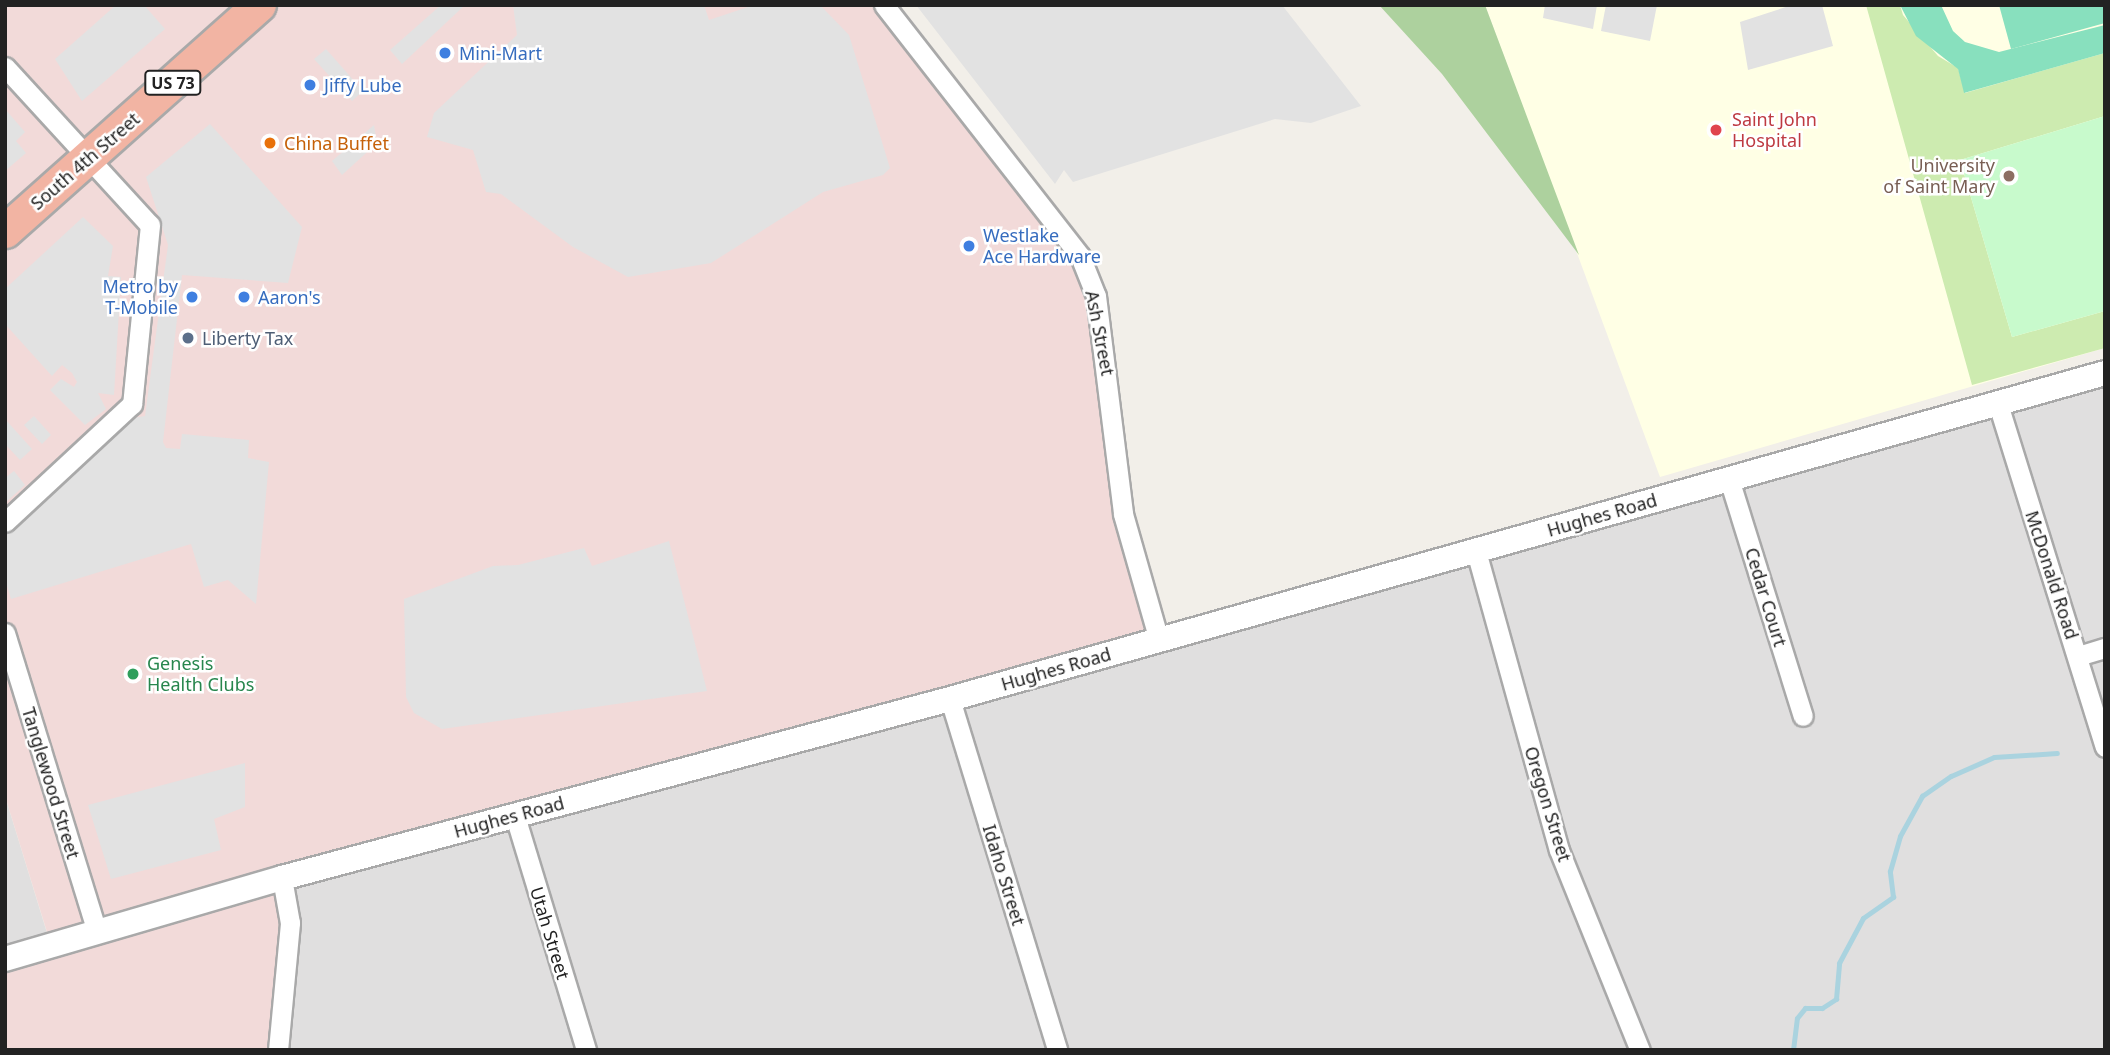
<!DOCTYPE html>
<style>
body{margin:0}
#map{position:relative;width:2110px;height:1055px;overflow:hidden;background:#f2efe9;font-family:"Noto Sans",sans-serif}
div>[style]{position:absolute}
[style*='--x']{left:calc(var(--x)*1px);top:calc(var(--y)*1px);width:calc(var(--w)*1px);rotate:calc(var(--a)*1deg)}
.residential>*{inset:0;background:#e0dfdf}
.commercial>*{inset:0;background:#f2dad9}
.education>*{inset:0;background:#ffffe5}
.grass>*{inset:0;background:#cdebb0}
.forest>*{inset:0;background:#add19e}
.park>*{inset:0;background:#c8facc}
.pitch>*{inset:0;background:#88e0be}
.parking>*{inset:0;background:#e2e2e2}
.stream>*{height:5px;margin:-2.5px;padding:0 2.5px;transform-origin:2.5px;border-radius:2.5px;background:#aad3df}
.roads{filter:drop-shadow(2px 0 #a9a9a9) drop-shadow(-2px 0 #a9a9a9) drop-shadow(0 2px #a9a9a9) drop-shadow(0 -2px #a9a9a9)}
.minor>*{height:19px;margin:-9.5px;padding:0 9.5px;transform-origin:9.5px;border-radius:9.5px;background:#fff}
.tertiary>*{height:24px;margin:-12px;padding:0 12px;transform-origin:12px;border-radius:12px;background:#fff}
.trunk>*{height:33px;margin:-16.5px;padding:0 16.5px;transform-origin:16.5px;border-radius:16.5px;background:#f2b4a3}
.dots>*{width:19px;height:19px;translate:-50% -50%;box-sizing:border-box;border:4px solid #fff;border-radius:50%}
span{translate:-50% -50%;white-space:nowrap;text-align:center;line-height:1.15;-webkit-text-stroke:5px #fff;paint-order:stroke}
.shield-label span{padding:2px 5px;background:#fff;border:2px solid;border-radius:5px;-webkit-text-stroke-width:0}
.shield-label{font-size:16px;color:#222;font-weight:700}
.shop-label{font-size:18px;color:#366cbe}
.left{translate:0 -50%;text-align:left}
.right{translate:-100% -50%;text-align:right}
.health-label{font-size:18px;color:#be3a42}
.food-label{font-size:18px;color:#c56008}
.street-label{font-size:18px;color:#222}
.education-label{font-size:18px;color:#785e54}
.service-label{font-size:18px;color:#4e5e75}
.leisure-label{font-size:18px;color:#27864d}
.frame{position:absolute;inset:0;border:7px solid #222;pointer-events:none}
</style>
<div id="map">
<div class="residential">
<i style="clip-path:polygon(2105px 373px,2105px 1050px,278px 1050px,282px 878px)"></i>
<i style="clip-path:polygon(5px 796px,51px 946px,5px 959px)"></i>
</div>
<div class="commercial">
<i style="clip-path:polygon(5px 5px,884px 5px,1080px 256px,1123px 514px,1159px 640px,283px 878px,278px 1050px,5px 1050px,5px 959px,51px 945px,5px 796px)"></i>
</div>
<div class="education">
<i style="clip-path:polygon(1485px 5px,2105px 5px,2105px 348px,1660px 477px)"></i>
</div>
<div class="grass">
<i style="clip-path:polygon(1866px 5px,1900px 5px,1903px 15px,1938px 56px,1958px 68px,1965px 93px,2105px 53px,2105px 116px,1960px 160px,2012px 337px,2105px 311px,2105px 348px,1972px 385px)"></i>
</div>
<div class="forest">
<i style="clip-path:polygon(1379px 5px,1485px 5px,1579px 255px,1442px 74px)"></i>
</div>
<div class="park">
<i style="clip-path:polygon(2105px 116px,2105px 311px,2012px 337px,1960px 160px)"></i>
</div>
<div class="pitch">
<i style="clip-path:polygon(1900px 5px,1941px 5px,1953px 31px,1965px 42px,1999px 52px,2105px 25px,2105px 53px,1964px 93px,1958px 69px,1916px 36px)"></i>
<i style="clip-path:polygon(1999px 5px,2105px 5px,2105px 23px,2011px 49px)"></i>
</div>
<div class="parking">
<i style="clip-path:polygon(116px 5px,144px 5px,165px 29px,82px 101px,55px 59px)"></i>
<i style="clip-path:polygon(441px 5px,465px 5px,402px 64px,390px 50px)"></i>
<i style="clip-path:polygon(513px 5px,704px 5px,709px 20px,754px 5px,820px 5px,849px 35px,890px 168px,883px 175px,823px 192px,711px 263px,628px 277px,573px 247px,501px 194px,486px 192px,473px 150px,427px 137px,434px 113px,517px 35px)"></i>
<i style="clip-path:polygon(916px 5px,1282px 5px,1361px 106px,1311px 123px,1275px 119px,1073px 182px,1064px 170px,1055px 184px)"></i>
<i style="clip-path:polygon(1545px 5px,1597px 5px,1593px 29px,1543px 18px)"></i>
<i style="clip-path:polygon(1606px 5px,1657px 5px,1650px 41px,1601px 31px)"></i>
<i style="clip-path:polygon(1792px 5px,1822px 5px,1833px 46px,1748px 70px,1740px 22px)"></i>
<i style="clip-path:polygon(326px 49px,363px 91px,352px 101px,314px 59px)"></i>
<i style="clip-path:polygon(5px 109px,25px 132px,16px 141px,26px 153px,5px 171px)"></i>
<i style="clip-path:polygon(210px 124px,302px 227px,288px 283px,182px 275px,163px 442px,166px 448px,180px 449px,182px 434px,249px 440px,248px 458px,269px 462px,256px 604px,228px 580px,204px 587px,191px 544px,11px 599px,5px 579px,5px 533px,127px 419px,145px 416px,168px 245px,146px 177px)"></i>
<i style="clip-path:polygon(374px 125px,377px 143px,342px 175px,332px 161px)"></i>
<i style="clip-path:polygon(83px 217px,113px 246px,108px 276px,121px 277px,114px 395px,98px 393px,106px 409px,85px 425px,50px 390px,61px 379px,74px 387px,77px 382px,72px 373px,62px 365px,52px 376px,5px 324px,5px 289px)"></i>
<i style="clip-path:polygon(34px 416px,51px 435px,42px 444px,24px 425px)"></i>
<i style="clip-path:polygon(5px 419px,32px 449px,20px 460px,5px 444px)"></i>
<i style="clip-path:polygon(14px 471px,25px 485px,5px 503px,5px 478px)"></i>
<i style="clip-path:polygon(669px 541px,707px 691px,442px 729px,414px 713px,406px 697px,404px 599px,493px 566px,518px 565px,584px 548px,592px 566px)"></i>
<i style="clip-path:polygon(245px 763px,245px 807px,214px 819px,221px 850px,111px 879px,88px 805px)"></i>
</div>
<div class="stream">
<i style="--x:1793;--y:1050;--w:32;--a:-83"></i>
<i style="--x:1797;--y:1018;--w:13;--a:-51"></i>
<i style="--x:1805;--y:1008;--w:17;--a:0"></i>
<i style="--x:1822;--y:1008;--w:17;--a:-33"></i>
<i style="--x:1836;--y:999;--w:36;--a:-85"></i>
<i style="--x:1839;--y:963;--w:51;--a:-61.9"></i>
<i style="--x:1863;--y:918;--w:37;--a:-35"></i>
<i style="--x:1893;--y:897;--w:26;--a:-97"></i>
<i style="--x:1890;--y:871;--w:36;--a:-74"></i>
<i style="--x:1900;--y:836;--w:46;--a:-61.2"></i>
<i style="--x:1922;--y:796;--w:35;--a:-35"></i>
<i style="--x:1951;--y:776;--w:47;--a:-23.8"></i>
<i style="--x:1994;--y:757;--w:63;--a:-3.6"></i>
</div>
<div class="roads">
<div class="minor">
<i style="--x:884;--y:5;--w:318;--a:52"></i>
<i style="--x:1080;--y:256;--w:43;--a:68.2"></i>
<i style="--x:1096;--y:296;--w:220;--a:82.9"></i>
<i style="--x:1123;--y:514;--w:131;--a:74.1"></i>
<i style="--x:5;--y:67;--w:214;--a:47.5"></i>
<i style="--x:150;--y:225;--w:180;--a:95.7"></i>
<i style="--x:132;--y:404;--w:173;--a:137.1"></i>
<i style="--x:1998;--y:404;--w:359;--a:72.7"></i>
<i style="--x:1729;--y:479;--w:248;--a:72.7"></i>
<i style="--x:1476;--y:551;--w:310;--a:74.5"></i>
<i style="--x:1559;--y:850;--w:216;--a:68"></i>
<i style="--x:5;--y:633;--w:313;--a:72.9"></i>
<i style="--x:2078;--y:656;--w:28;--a:-17"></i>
<i style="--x:950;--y:699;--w:367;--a:73"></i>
<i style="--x:515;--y:816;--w:245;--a:73.1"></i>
<i style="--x:278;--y:1050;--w:128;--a:-84.6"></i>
<i style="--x:290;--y:923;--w:46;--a:-100.1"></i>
</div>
<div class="tertiary">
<i style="--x:5;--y:959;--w:289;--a:-16.3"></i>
<i style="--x:282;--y:878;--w:692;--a:-15"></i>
<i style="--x:950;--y:699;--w:1200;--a:-15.76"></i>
</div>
<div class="trunk">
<i style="--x:5;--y:231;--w:340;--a:-41.7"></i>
</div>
</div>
<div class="dots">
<i style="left:445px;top:53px;background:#3f7fe0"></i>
<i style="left:310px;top:85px;background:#3f7fe0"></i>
<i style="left:1716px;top:130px;background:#e0444e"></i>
<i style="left:270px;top:143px;background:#e8710a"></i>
<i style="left:2009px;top:176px;background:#8d6e63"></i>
<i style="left:969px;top:246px;background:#3f7fe0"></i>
<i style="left:192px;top:297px;background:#3f7fe0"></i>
<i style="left:244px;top:297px;background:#3f7fe0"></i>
<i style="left:188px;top:338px;background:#5c6f8a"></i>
<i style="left:133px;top:674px;background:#2e9e5b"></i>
</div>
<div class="shield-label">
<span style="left:173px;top:83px">US 73</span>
</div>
<div class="shop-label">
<span class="left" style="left:459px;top:53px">Mini-Mart</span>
<span class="left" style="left:324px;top:85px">Jiffy Lube</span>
<span class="left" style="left:983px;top:246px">Westlake<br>Ace Hardware</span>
<span class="right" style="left:178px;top:297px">Metro by<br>T-Mobile</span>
<span class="left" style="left:258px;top:297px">Aaron's</span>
</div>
<div class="health-label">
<span class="left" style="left:1732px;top:130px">Saint John<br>Hospital</span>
</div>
<div class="food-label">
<span class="left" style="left:284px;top:143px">China Buffet</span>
</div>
<div class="street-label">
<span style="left:85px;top:161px;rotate:-41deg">South 4th Street</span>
<span style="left:1100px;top:333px;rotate:79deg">Ash Street</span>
<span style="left:1602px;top:515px;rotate:-16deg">Hughes Road</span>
<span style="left:2052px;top:575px;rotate:72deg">McDonald Road</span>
<span style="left:1766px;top:597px;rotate:73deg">Cedar Court</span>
<span style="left:1056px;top:669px;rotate:-16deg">Hughes Road</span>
<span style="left:51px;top:783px;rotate:73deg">Tanglewood Street</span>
<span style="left:1548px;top:804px;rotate:73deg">Oregon Street</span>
<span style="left:509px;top:817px;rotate:-15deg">Hughes Road</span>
<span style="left:1004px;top:875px;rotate:73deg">Idaho Street</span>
<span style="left:550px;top:933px;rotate:73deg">Utah Street</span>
</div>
<div class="education-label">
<span class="right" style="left:1995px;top:176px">University<br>of Saint Mary</span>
</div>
<div class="service-label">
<span class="left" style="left:202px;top:338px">Liberty Tax</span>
</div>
<div class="leisure-label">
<span class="left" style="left:147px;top:674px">Genesis<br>Health Clubs</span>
</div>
<div class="frame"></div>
</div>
